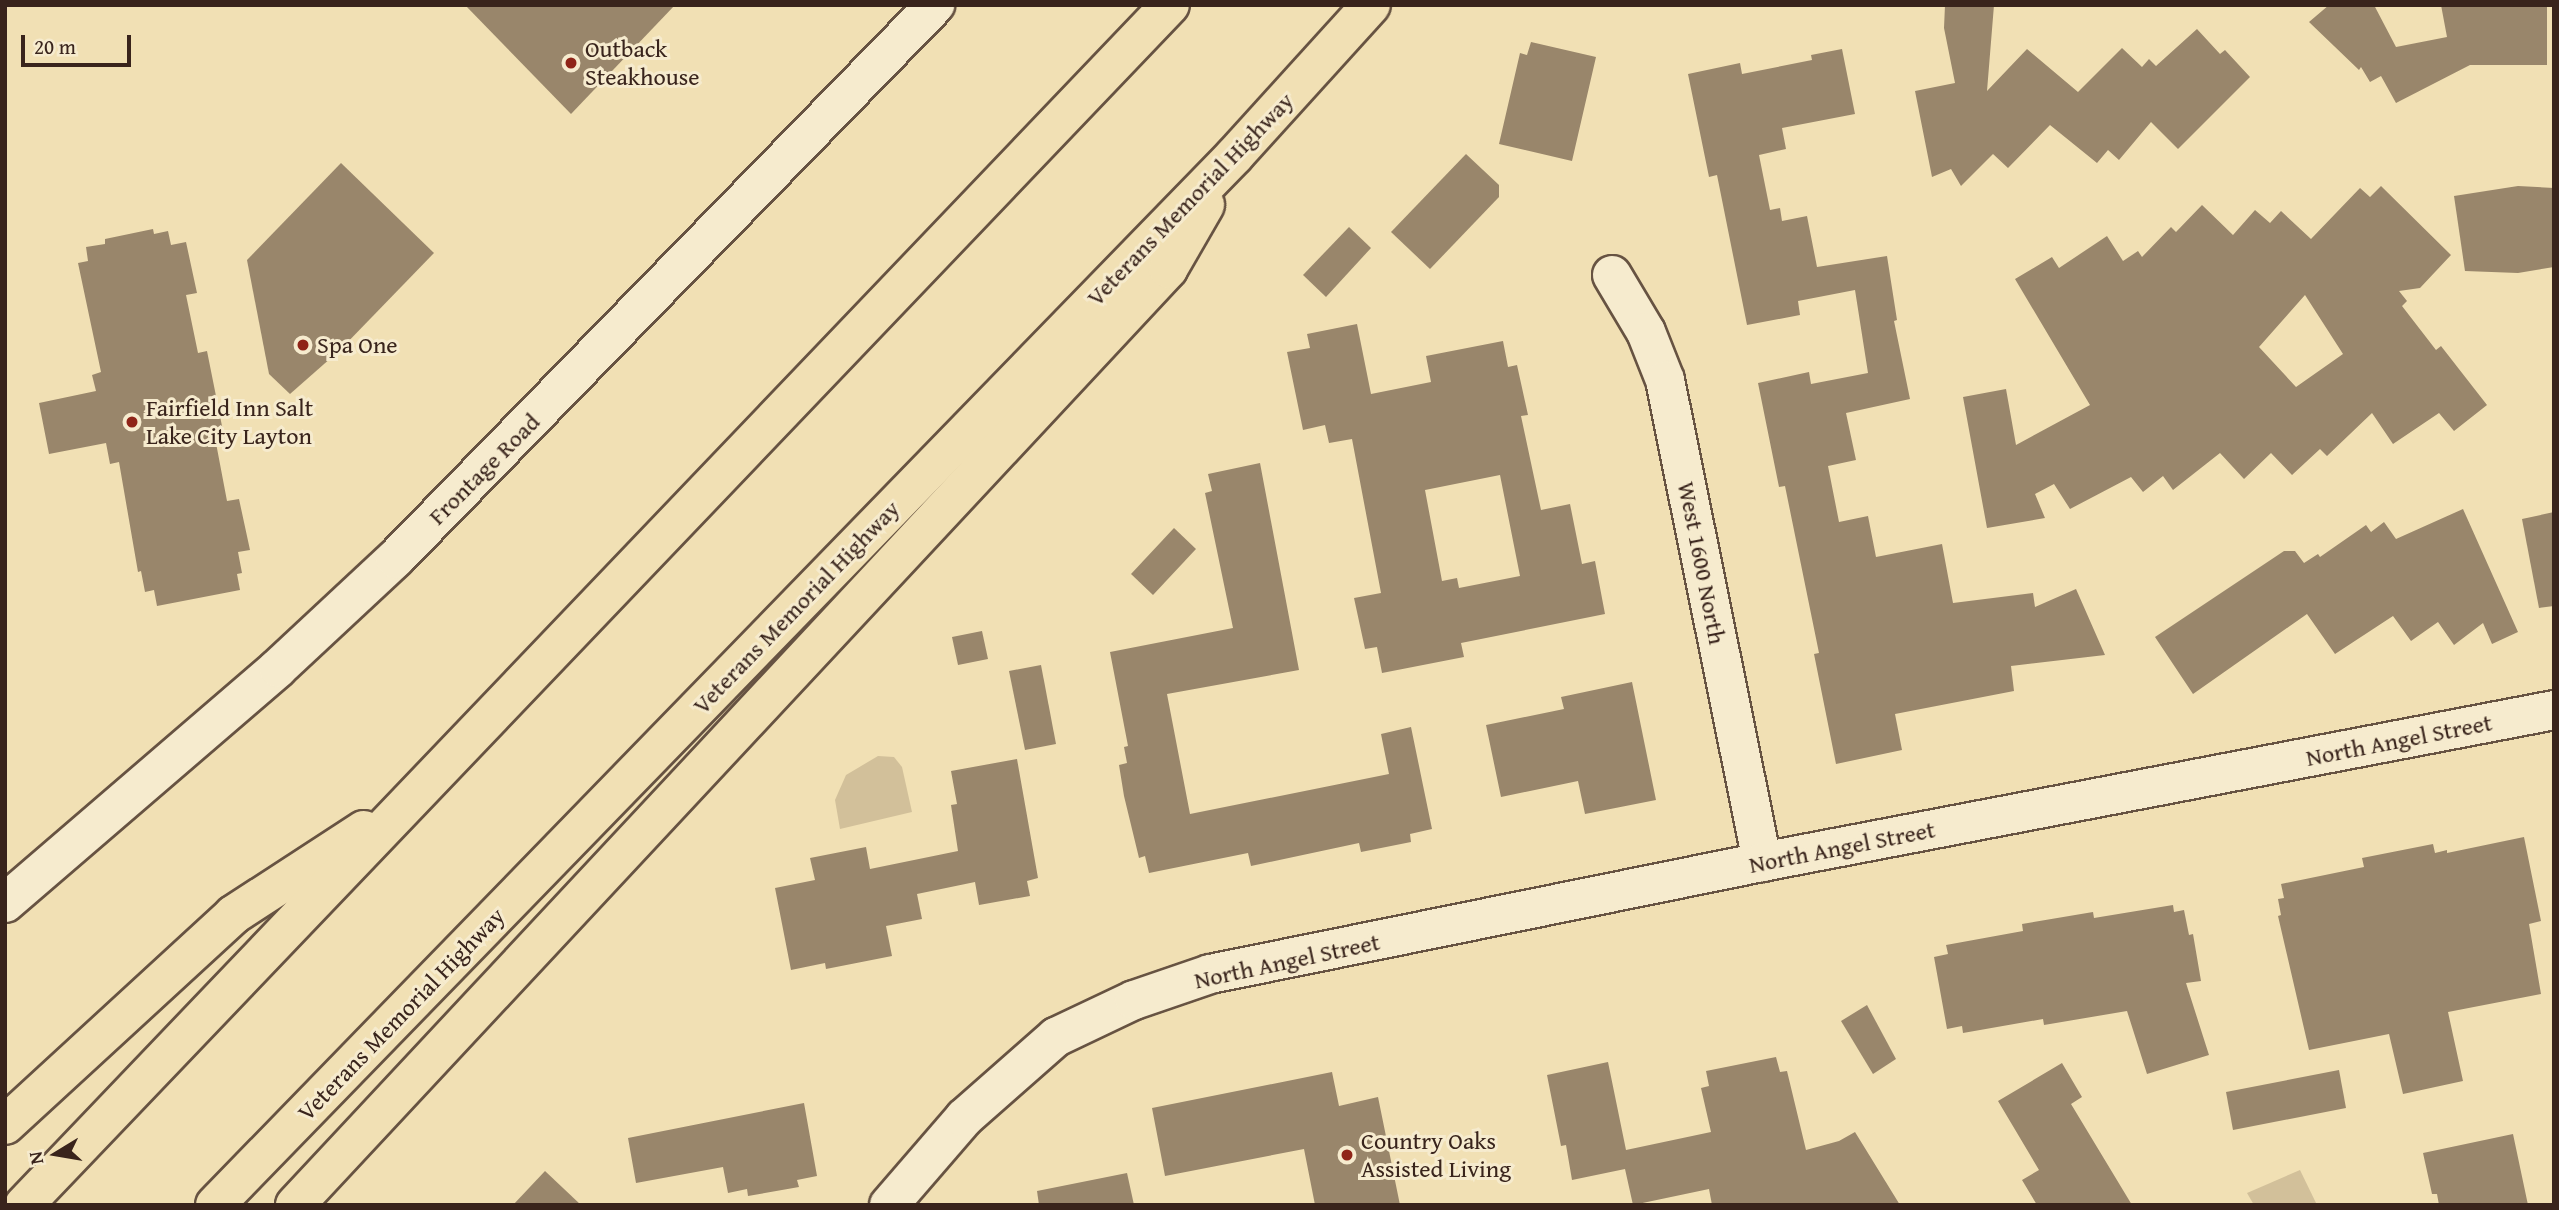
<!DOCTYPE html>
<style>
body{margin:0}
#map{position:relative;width:2559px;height:1210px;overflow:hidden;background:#f1e0b4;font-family:"Gentium Book Plus",serif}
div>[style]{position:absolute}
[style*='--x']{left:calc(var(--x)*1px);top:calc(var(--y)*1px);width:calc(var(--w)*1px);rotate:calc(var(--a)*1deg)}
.green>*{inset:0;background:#d2c09a}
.building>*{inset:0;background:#99866b}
.roads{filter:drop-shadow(2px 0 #675342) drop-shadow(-2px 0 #675342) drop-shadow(0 2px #675342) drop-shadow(0 -2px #675342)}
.street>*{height:38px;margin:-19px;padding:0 19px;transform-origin:19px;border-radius:19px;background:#f6ebce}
.secondary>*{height:38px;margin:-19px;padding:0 19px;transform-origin:19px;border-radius:19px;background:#f6ebce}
.highway>*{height:38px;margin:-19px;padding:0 19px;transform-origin:19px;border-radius:19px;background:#f1e0b4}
.dots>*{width:19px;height:19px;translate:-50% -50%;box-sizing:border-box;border:4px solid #f6ebce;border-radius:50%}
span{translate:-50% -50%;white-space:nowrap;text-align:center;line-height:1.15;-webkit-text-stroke:6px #f6ebce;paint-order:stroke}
.poi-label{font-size:24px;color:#39241c}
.left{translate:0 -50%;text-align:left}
.street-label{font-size:24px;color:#39241c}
.frame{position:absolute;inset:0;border:7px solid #39241c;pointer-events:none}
.north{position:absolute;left:21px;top:1119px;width:70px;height:70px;-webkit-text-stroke:5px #f6ebce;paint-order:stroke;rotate:259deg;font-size:19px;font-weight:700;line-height:28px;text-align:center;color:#39241c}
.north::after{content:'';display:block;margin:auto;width:24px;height:32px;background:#39241c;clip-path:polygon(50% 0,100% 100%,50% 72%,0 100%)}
.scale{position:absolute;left:21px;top:35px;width:110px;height:32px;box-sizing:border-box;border:4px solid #39241c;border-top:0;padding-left:9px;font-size:21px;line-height:24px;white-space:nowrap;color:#39241c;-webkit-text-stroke:5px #f6ebce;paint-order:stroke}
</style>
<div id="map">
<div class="green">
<i style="clip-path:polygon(878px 756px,894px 757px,902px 767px,912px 812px,840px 829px,835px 800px,846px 775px)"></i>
<i style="clip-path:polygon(2300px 1170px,2317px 1205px,2254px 1205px,2247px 1193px)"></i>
</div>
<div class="building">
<i style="clip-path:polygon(465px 5px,675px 5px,571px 114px)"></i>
<i style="clip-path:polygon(1945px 5px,1994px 5px,1987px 91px,2027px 49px,2078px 92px,2122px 48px,2142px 67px,2149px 59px,2156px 66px,2197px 29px,2220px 54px,2225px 50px,2250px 77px,2178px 149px,2151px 122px,2119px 160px,2108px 150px,2097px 163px,2050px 125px,2008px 168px,1993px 154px,1961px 186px,1951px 169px,1932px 177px,1915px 91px,1955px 83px,1944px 28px)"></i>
<i style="clip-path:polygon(2329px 5px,2374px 5px,2396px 47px,2447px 37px,2441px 5px,2547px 5px,2547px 65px,2470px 65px,2396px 103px,2381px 76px,2370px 82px,2361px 67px,2359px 70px,2309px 22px)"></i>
<i style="clip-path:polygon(1531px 42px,1596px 57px,1572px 161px,1499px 144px,1520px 53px,1527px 55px)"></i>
<i style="clip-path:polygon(1842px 49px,1855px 114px,1782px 128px,1786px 149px,1759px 155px,1770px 210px,1780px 208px,1782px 221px,1807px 216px,1817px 267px,1887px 256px,1897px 320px,1894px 321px,1910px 399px,1846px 413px,1856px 460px,1828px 466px,1839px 522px,1868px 516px,1876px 557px,1942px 544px,1953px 603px,2033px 593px,2035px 607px,2076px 589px,2105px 655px,2011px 666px,2014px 691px,1895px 714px,1902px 750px,1836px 764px,1814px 654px,1819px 653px,1785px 486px,1779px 487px,1758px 383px,1809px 372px,1811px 384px,1868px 373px,1855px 290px,1798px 301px,1800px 315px,1747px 325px,1717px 175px,1709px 177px,1688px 74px,1740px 63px,1742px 74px,1812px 60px,1811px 55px)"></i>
<i style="clip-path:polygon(1466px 154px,1499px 185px,1499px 197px,1430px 269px,1391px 232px)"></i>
<i style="clip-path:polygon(341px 163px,434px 253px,340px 350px,290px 394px,269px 374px,247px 260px)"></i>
<i style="clip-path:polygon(evenodd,2381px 186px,2451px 255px,2420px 288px,2399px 291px,2407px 301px,2402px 306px,2436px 350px,2441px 346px,2487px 405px,2454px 431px,2439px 413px,2393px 444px,2372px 413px,2327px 456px,2320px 449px,2292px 475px,2271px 453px,2244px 479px,2220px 453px,2173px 490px,2163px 476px,2143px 492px,2131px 477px,2070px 509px,2054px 484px,2035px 494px,2045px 518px,1987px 528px,1963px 397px,2006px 389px,2016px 445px,2090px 405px,2015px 279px,2052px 257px,2059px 268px,2107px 236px,2123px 261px,2138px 251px,2142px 257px,2171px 227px,2176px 232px,2202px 205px,2233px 235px,2255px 210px,2270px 223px,2281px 211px,2311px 239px,2360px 188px,2370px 197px,2381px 186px,2305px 295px,2343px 354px,2296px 387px,2259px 347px,2305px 295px)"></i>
<i style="clip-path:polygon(2518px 186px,2554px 188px,2554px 267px,2518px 273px,2465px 271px,2454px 196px)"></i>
<i style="clip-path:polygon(1349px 227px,1371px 248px,1326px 297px,1303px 275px)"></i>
<i style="clip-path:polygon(153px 229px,154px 234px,168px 231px,171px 245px,186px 242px,197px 293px,186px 295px,198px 353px,207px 351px,225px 441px,216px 443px,227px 501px,239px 499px,250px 550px,238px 552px,242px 573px,237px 574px,240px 590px,157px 606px,154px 590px,145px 592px,141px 571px,138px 572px,119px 462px,110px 464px,106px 443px,49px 454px,39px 403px,96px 391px,92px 375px,101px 372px,78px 263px,88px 261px,86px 247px,105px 244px,105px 239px)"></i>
<i style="clip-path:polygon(evenodd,1357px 324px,1371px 394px,1431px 382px,1426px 356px,1503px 341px,1508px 367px,1517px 365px,1528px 415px,1521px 416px,1541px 510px,1570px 504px,1582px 564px,1595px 561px,1605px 614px,1461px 643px,1464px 657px,1382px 673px,1377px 647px,1365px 649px,1354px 598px,1381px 593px,1352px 439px,1329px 443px,1325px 425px,1303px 430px,1287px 352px,1310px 348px,1307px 334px,1357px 324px,1500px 475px,1520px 576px,1459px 588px,1457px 578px,1442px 581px,1425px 490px,1500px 475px)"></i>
<i style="clip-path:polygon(1260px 463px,1299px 670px,1167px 694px,1190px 814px,1389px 774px,1381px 734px,1411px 727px,1432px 829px,1410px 834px,1411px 842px,1361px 852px,1359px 843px,1251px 866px,1248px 853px,1149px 873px,1145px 856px,1139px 858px,1124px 796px,1119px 765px,1127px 763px,1124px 747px,1128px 746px,1110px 652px,1233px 628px,1205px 493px,1212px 491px,1208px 474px)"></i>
<i style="clip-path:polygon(2463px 509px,2518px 632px,2492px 644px,2483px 623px,2454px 645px,2438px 622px,2411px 641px,2393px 616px,2335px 654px,2307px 614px,2193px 694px,2155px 637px,2284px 551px,2295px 551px,2304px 563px,2318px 554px,2320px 557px,2366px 525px,2371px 532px,2384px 522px,2396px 539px)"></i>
<i style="clip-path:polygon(2554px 512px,2554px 606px,2539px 608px,2522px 519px)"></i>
<i style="clip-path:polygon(1174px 528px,1196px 549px,1153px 595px,1131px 574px)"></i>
<i style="clip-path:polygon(982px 631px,988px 659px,958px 665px,952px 637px)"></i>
<i style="clip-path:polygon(1041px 665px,1056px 744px,1025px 750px,1009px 671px)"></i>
<i style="clip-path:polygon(1632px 682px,1656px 800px,1585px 814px,1578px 781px,1501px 797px,1486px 725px,1564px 709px,1561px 697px)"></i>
<i style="clip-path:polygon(1017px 759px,1038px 878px,1027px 881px,1030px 896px,979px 905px,975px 882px,917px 894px,922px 919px,886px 926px,892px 956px,826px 969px,825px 963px,791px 970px,775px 888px,815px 880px,810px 858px,866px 847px,870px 869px,958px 851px,951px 805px,957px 804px,951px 771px)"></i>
<i style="clip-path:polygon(2524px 837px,2541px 921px,2529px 924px,2541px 994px,2448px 1012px,2463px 1081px,2403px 1094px,2389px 1034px,2309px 1050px,2278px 916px,2281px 915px,2278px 899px,2284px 898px,2281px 884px,2364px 867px,2362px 858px,2433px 844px,2435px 853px,2447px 850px,2447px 853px)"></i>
<i style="clip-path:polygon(2173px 905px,2174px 912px,2184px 910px,2189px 935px,2193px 934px,2201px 981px,2186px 983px,2209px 1055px,2147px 1074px,2127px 1011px,2044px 1025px,2043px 1019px,1963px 1033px,1962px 1026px,1947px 1029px,1934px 957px,1948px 954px,1946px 945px,2023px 931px,2022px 924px,2093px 912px,2094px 918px)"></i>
<i style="clip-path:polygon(1867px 1005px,1896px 1059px,1873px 1074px,1841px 1021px)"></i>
<i style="clip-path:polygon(1776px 1057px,1780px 1072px,1787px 1071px,1806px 1150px,1839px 1141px,1855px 1132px,1900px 1205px,1712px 1205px,1709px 1189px,1633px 1205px,1625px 1169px,1572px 1180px,1566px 1145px,1561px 1146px,1547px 1075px,1608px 1062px,1626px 1150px,1711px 1132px,1701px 1088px,1709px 1086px,1706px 1071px)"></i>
<i style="clip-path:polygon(2062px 1063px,2082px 1097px,2071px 1104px,2132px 1205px,2037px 1205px,2022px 1180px,2039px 1170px,1998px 1101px)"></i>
<i style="clip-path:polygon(2339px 1070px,2346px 1108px,2233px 1130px,2226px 1092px)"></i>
<i style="clip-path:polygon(1332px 1072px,1339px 1106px,1378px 1097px,1400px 1205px,1315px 1205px,1304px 1149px,1165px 1176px,1152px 1108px)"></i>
<i style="clip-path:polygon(804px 1103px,817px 1176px,797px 1180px,799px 1187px,748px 1196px,747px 1189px,728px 1193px,723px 1167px,636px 1183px,628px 1138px)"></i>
<i style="clip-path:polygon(2513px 1134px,2528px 1205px,2439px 1205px,2437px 1194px,2432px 1194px,2423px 1153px)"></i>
<i style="clip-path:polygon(545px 1171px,581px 1205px,513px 1205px)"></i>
<i style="clip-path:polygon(1127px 1173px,1134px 1205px,1039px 1205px,1037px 1191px)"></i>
</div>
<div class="roads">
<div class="street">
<i style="--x:1612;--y:275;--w:66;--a:59.2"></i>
<i style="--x:1646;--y:332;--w:52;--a:68.4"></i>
<i style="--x:1665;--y:380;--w:492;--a:78.6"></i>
<i style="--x:889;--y:1205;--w:115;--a:-49.2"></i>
<i style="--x:964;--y:1118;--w:123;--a:-41.4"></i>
<i style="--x:1056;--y:1037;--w:86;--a:-25.4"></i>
<i style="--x:1134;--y:1000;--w:80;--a:-18.9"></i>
<i style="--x:1210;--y:974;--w:563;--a:-11.47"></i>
<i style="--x:1762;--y:862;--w:806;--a:-10.86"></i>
</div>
<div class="secondary">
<i style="--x:5;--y:903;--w:360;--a:-40.7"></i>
<i style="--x:278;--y:668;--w:160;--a:-43"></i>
<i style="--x:395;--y:559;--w:774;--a:-45.73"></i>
</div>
<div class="highway">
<i style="--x:5;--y:1125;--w:310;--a:-42.6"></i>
<i style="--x:233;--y:915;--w:156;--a:-33"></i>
<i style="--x:24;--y:1205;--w:1659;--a:-46.32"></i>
<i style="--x:215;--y:1205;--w:1464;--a:-45.83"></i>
<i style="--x:1235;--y:155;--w:202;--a:-47.8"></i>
<i style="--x:295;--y:1205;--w:1280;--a:-46.99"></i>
<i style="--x:1168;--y:269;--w:74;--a:-60"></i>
</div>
</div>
<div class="dots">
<i style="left:571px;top:63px;background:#8f2418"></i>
<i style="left:303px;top:345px;background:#8f2418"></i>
<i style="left:132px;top:422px;background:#8f2418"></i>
<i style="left:1347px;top:1155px;background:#8f2418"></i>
</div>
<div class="poi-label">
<span class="left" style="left:585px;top:63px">Outback<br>Steakhouse</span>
<span class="left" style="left:317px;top:345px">Spa One</span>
<span class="left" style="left:146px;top:422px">Fairfield Inn Salt<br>Lake City Layton</span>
<span class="left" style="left:1361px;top:1155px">Country Oaks<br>Assisted Living</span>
</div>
<div class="street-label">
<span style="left:1190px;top:199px;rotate:-46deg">Veterans Memorial Highway</span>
<span style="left:484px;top:469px;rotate:-45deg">Frontage Road</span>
<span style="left:1702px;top:563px;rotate:79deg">West 1600 North</span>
<span style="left:796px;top:607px;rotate:-46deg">Veterans Memorial Highway</span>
<span style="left:2399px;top:740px;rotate:-11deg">North Angel Street</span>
<span style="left:1842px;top:847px;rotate:-11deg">North Angel Street</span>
<span style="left:1287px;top:961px;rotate:-12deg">North Angel Street</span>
<span style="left:401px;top:1014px;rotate:-46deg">Veterans Memorial Highway</span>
</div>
<div class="frame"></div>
<div class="north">N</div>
<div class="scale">20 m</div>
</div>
